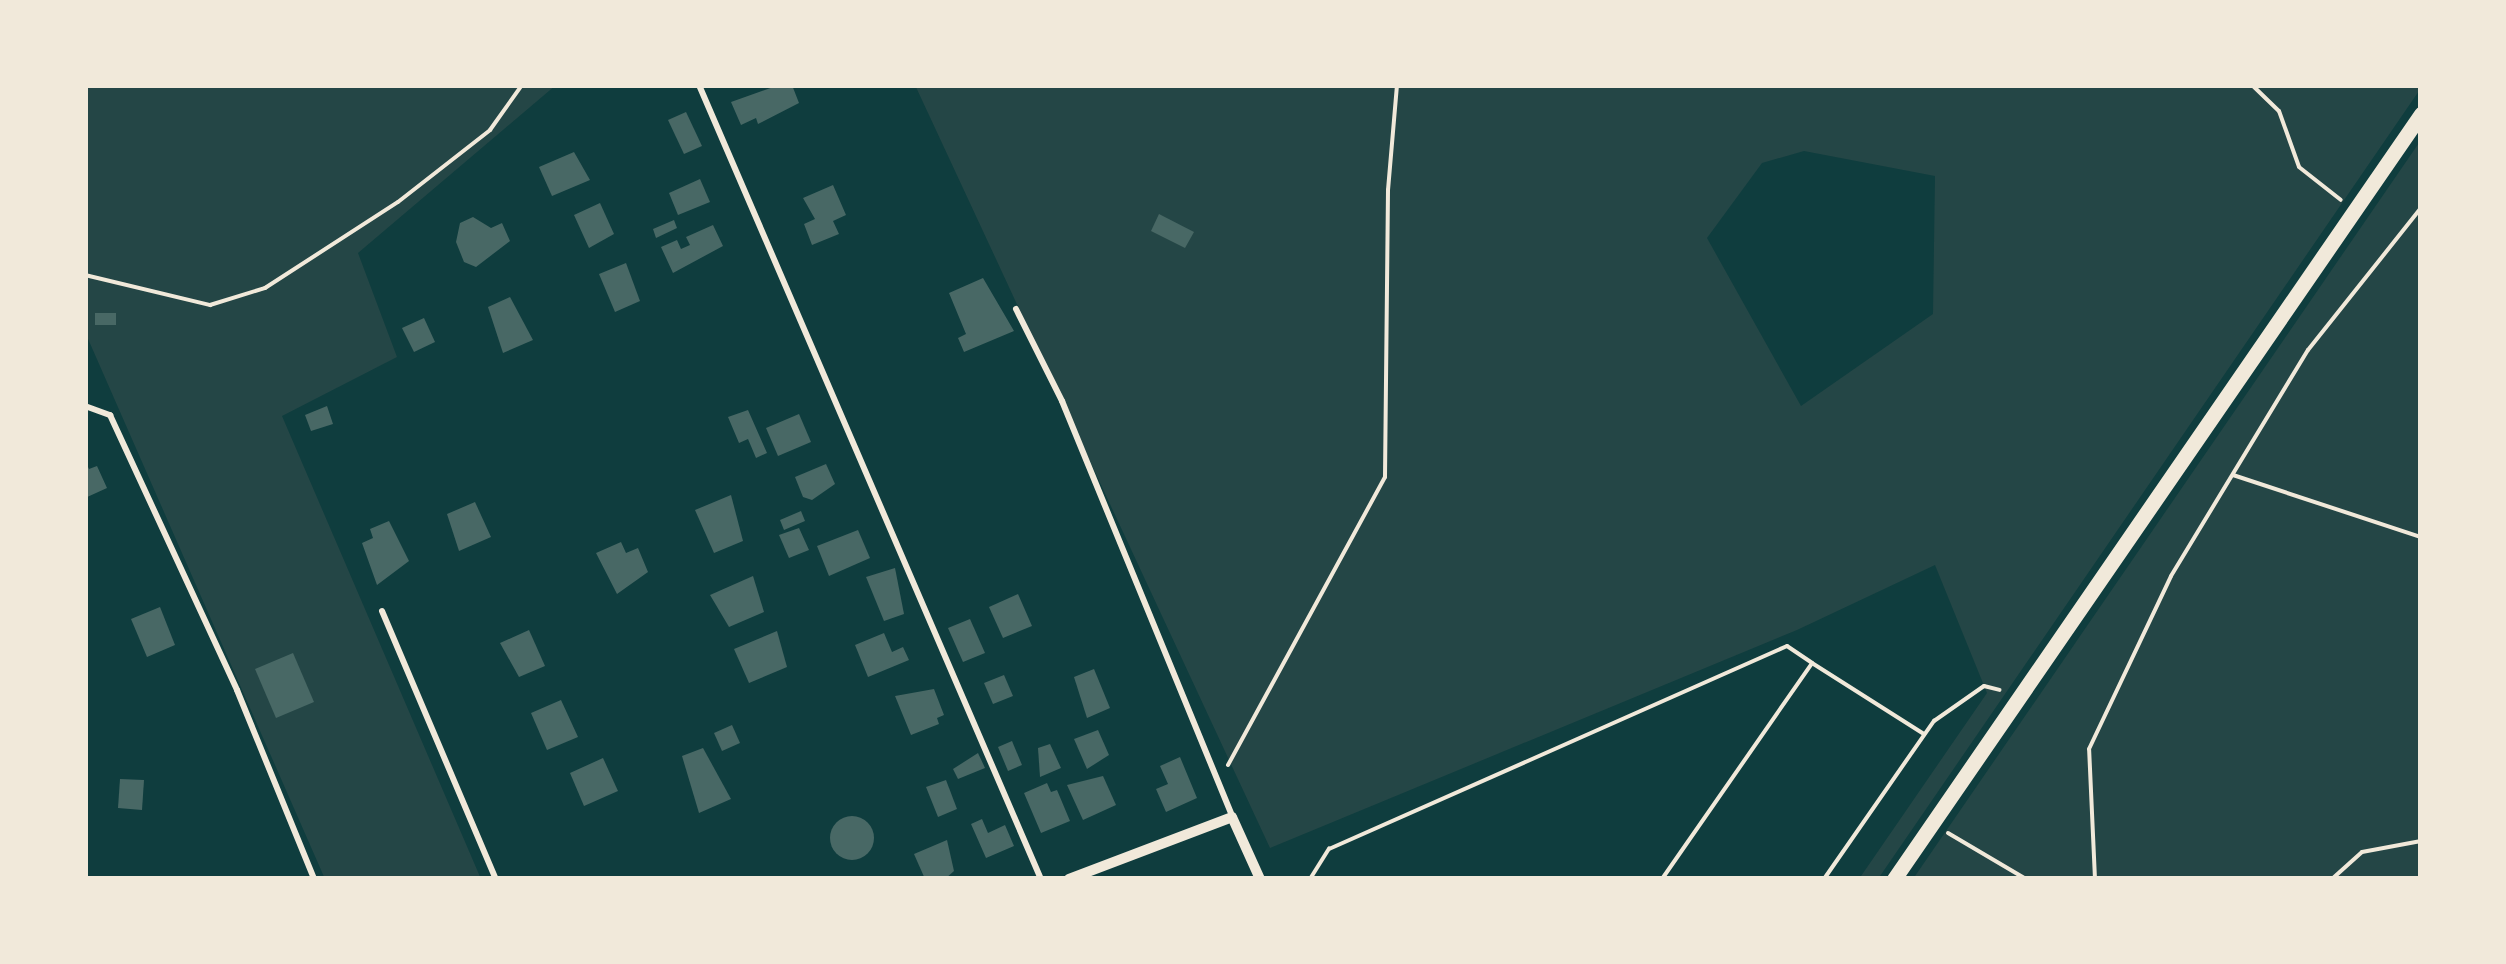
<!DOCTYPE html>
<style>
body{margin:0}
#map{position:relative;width:2506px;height:964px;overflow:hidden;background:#0f3d3e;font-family:"Asap Condensed",sans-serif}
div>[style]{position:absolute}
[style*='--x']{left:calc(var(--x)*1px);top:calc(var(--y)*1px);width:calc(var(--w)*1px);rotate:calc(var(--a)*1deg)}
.green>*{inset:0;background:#244646}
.building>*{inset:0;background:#486865}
.round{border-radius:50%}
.path>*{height:4px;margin:-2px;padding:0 2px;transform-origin:2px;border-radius:2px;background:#f1e9da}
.service>*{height:6px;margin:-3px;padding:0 3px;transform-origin:3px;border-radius:3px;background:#f1e9da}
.minor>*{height:10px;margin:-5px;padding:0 5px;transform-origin:5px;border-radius:5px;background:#f1e9da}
.tertiary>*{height:15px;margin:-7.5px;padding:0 7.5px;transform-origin:7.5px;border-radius:7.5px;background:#f1e9da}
span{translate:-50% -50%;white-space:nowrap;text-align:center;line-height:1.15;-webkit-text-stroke:8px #f1e9da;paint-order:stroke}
.frame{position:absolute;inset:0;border:88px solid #f1e9da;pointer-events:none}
</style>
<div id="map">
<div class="green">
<i style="clip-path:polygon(85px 85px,556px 85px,358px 253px,397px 357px,282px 416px,481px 879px,325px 879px,85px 332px)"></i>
<i style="clip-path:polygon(evenodd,915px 85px,2421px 85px,2421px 88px,1878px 879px,1859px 879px,1987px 693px,1935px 565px,1797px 630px,1270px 848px,915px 85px,1804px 151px,1935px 176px,1933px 314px,1801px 406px,1707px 238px,1762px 163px,1804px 151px)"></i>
<i style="clip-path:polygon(2421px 140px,2421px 879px,1913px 879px)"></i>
</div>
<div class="building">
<i style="clip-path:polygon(779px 85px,792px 85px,799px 103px,758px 124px,756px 118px,741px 125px,731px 102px)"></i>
<i style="clip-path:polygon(686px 112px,702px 146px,684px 154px,668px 120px)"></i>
<i style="clip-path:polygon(574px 152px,590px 180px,552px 196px,539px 167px)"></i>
<i style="clip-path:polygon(700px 179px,710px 202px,678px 215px,669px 193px)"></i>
<i style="clip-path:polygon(833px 185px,846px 215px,833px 221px,839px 234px,812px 245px,804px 224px,815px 219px,803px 198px)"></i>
<i style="clip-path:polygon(600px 203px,614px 234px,589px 248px,574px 215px)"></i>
<i style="clip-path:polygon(1159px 214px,1194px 232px,1185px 248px,1151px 231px)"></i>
<i style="clip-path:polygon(473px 217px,491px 228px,502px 223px,510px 241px,476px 267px,464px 262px,456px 242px,460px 223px)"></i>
<i style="clip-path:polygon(674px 220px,677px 228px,656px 238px,653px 229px)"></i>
<i style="clip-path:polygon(713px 225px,723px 246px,673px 273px,661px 247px,677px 240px,681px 249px,690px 245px,686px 237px)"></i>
<i style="clip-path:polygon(626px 263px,640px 301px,615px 312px,599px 274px)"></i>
<i style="clip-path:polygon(983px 278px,1014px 331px,964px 352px,958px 338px,966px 334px,949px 293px)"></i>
<i style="clip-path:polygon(510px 297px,533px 340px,503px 353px,488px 307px)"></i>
<i style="clip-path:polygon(95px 313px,116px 313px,116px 325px,95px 325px)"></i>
<i style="clip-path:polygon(424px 318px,435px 342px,414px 352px,402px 328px)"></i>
<i style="clip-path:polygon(327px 406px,333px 424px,311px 431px,305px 415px)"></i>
<i style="clip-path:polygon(748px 410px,767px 453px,756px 458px,748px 439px,739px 443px,728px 417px)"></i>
<i style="clip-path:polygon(799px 414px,811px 442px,778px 456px,766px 428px)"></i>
<i style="clip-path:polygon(85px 461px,89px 469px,97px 466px,107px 488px,85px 498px)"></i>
<i style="clip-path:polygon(826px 464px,835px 484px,812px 500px,803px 497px,795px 477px)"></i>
<i style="clip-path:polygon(731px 495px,743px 541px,714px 553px,695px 510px)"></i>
<i style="clip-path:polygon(475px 502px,491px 537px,459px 551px,447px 514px)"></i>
<i style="clip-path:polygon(801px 511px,805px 521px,784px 530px,780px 520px)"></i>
<i style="clip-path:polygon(389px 521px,409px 561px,377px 585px,362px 543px,373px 538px,370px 529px)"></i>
<i style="clip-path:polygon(799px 528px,809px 550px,789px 558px,779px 535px)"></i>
<i style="clip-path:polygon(858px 530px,870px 558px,829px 576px,817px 546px)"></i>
<i style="clip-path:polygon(621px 542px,626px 553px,638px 548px,648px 572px,617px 594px,596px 553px)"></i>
<i style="clip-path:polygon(895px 568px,904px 614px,884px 621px,866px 577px)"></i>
<i style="clip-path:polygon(753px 576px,764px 612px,729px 627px,710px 595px)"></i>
<i style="clip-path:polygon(1018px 594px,1032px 626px,1003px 638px,989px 607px)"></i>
<i style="clip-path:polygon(160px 607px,175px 645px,147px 657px,131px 619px)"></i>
<i style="clip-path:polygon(970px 619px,985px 653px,963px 662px,948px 628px)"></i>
<i style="clip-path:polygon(529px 630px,545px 666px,519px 677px,500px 643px)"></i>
<i style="clip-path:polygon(777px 631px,787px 667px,749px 683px,734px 649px)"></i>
<i style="clip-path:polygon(884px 633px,892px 652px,903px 647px,909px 660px,868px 677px,855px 645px)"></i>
<i style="clip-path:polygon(293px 653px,314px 702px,276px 718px,255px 669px)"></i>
<i style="clip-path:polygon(1094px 669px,1110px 708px,1087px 718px,1074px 677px)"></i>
<i style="clip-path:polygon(1004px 675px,1013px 696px,993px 704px,984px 683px)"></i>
<i style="clip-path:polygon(934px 689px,944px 715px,937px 718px,939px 724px,911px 735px,895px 696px)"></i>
<i style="clip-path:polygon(561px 700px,578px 737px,547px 750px,531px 713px)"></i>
<i style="clip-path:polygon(732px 725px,740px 743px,722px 751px,714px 733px)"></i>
<i style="clip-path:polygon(1098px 730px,1109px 755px,1087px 769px,1074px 739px)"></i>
<i style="clip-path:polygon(1012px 741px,1022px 765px,1008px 771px,998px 747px)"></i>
<i style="clip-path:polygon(1050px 744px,1061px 768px,1040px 777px,1038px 748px)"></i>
<i style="clip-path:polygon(703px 748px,731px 799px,699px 813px,682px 756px)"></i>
<i style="clip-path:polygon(978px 753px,985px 768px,958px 779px,953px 769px)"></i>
<i style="clip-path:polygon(1180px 757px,1197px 798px,1166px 812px,1156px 789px,1168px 784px,1160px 766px)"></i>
<i style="clip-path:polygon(603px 758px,618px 791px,584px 806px,570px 773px)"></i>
<i style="clip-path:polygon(1103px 776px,1116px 805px,1083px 820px,1067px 785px)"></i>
<i style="clip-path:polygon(120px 779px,144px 780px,142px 810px,118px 808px)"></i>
<i style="clip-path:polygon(946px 780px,957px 809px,938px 817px,926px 787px)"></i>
<i style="clip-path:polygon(1047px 783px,1051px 792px,1057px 790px,1070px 821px,1041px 833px,1024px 793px)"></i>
<i class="round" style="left:830px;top:816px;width:44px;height:44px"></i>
<i style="clip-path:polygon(982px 819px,988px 833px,1005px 825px,1014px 846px,986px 858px,971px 824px)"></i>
<i style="clip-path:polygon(947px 840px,954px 871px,945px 879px,925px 879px,914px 854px)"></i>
</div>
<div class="path">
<i style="--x:2252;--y:85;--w:37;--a:44"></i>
<i style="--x:2279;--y:111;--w:59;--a:70.3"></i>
<i style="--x:2299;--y:167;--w:53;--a:38.2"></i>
<i style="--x:85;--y:275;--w:129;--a:13.5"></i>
<i style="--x:210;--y:305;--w:58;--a:-17.2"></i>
<i style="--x:265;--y:288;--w:158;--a:-32.9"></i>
<i style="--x:398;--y:202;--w:117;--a:-38"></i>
<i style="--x:490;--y:130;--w:55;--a:-54.6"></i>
<i style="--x:2233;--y:475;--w:198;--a:18.3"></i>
<i style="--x:1228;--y:765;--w:328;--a:-61.4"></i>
<i style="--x:1385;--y:477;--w:287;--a:-89.4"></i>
<i style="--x:1388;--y:190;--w:105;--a:-85.1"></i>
<i style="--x:1948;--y:833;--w:91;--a:30.5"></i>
<i style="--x:1310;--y:879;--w:36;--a:-58"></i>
<i style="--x:1329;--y:849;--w:501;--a:-23.9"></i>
<i style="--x:1787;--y:646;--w:30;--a:34"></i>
<i style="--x:1662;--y:879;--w:263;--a:-55.2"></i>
<i style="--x:1812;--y:663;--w:133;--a:32.4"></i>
<i style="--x:1824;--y:879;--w:193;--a:-55.2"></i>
<i style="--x:1934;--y:721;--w:61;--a:-35"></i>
<i style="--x:1984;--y:686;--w:16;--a:14"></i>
<i style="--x:2095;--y:879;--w:130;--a:-92.6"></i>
<i style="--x:2089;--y:749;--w:191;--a:-64.6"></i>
<i style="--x:2171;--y:576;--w:264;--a:-58.8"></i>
<i style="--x:2308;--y:350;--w:181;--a:-51.5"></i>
<i style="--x:2332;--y:879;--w:40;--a:-42"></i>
<i style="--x:2362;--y:852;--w:60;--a:-10.6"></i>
</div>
<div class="service">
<i style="--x:699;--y:85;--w:865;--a:66.7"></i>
<i style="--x:1016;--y:309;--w:103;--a:63.4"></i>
<i style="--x:1062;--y:401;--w:448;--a:67.7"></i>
<i style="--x:85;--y:406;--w:27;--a:20"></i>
<i style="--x:110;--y:415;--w:303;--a:65.2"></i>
<i style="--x:237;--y:690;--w:204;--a:67.8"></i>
<i style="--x:382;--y:611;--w:291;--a:67"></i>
</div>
<div class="minor">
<i style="--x:1069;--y:879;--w:174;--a:-20.8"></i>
<i style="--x:1232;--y:817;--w:68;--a:65.7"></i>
</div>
<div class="tertiary">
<i style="--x:1894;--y:879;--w:929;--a:-55.44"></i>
</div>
<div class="frame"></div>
</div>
